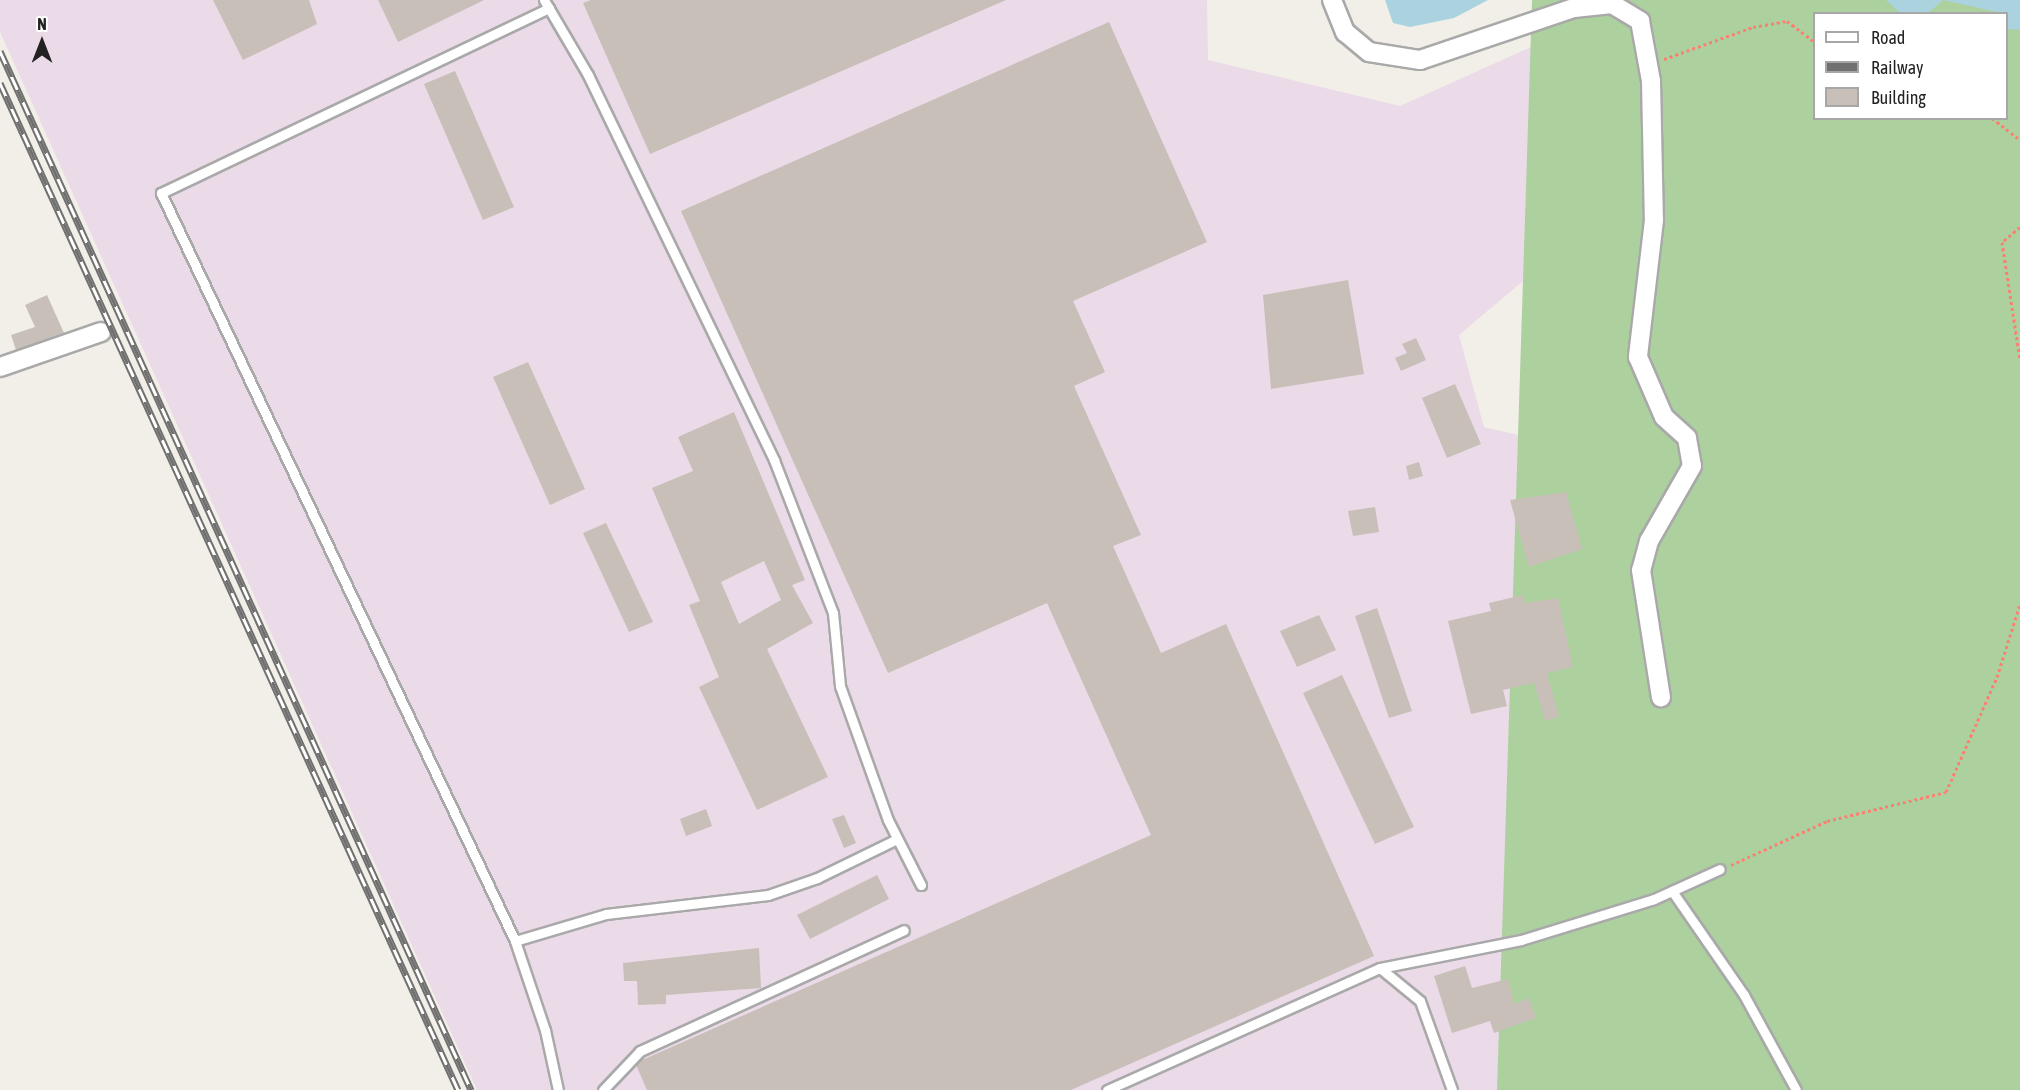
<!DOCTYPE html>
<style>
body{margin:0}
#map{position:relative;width:2020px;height:1090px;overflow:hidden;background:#f2efe9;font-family:"Asap Condensed",sans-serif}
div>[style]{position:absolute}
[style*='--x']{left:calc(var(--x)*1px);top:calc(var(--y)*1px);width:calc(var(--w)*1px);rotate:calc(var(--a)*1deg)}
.industrial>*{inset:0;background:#ebdbe8}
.forest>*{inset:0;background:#add19e}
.water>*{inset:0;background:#aad3df}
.building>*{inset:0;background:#c7bfb8}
.path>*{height:3px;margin-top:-1.5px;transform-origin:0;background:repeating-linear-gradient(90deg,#fa8072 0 3px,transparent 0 6px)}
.roads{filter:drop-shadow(2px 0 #a9a9a9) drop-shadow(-2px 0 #a9a9a9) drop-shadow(0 2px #a9a9a9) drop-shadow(0 -2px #a9a9a9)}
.service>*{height:9px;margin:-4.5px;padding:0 4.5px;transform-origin:4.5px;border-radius:4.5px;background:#fff}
.minor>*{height:18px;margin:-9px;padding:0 9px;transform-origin:9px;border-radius:9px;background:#fff}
.rail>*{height:7px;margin-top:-3.5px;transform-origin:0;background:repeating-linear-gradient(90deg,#fff 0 14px,#707070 0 28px);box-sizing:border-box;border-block:2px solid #707070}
span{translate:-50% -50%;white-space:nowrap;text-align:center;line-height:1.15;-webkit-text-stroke:4.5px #fff;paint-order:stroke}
.legend{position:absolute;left:1813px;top:12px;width:195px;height:108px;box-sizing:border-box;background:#fff;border:2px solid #a7a7a7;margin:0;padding:8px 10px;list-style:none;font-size:18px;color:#222}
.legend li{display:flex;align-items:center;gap:12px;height:30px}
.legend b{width:30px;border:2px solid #a7a7a7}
.north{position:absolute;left:12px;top:12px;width:60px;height:60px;-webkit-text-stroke:4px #fff;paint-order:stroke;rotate:0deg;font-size:16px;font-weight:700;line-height:24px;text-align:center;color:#222}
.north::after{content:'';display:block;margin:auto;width:21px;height:27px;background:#222;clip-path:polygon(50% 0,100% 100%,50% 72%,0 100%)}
</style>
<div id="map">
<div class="industrial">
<i style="clip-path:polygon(0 0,1207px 0,1208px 60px,1400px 106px,1569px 30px,1601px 215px,1459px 335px,1484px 427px,1680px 474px,1945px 1090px,477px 1090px,0 32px)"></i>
</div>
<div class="forest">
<i style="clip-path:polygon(evenodd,1532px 0,2020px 0,2020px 1090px,1497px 1090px,1532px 0,1814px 14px,2006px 14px,2006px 118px,1814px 118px,1814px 14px)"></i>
</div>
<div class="water">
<i style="clip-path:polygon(1385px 0,1488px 0,1454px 18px,1410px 27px,1393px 23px)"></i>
<i style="clip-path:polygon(1886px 0,2020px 0,2020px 30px,2007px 29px,2006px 14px,1943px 0,1928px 13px,1900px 13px)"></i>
</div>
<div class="building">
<i style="clip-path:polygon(213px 0,309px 0,317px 24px,243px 60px)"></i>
<i style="clip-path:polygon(378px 0,484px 0,398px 42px)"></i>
<i style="clip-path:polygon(591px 0,1006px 0,650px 154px,583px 3px)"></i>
<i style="clip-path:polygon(1109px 22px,1207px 242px,1073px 301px,1105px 372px,1074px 386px,1141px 535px,1113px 546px,1161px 653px,1226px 624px,1374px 956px,1071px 1090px,647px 1090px,636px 1065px,640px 1061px,1151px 835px,1047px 603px,888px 673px,681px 211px)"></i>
<i style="clip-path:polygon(455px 71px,514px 207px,483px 220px,424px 84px)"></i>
<i style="clip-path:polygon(1348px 280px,1364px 374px,1271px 389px,1263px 295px)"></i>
<i style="clip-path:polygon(47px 295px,64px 333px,16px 350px,11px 335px,35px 327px,25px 305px)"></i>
<i style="clip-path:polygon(1416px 338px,1426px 360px,1401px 371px,1395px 358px,1407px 353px,1402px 344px)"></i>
<i style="clip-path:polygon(528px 362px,585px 489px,550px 505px,493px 377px)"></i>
<i style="clip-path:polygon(1455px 384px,1481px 444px,1447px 458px,1422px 398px)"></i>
<i style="clip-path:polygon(evenodd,734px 412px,805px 580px,792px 585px,813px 623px,767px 649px,828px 777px,757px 810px,699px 687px,719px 677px,689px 605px,700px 601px,652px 488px,693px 471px,678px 437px,734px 412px,764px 561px,781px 600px,739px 624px,721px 582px,764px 561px)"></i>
<i style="clip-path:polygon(1419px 462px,1423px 476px,1409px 480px,1406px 466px)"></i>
<i style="clip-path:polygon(1566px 492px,1582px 549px,1529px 567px,1510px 500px)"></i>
<i style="clip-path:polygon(1375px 507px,1379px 532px,1353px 536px,1348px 511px)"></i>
<i style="clip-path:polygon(606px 523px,653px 622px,629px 632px,583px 533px)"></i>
<i style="clip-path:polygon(1523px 595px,1525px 603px,1558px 598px,1573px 667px,1547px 673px,1559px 717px,1545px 721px,1534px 683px,1503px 690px,1507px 706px,1471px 714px,1448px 621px,1491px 611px,1489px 603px)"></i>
<i style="clip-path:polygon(1377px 608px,1412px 711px,1389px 718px,1355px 616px)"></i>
<i style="clip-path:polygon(1319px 615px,1336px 650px,1297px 667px,1280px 631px)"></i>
<i style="clip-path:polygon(1342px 675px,1414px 827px,1375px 844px,1303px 693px)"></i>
<i style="clip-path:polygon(706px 809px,712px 826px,686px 836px,680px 819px)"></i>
<i style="clip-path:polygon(844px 815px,856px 843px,844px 848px,832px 819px)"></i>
<i style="clip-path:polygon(877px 875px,889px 899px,810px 939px,797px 915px)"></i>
<i style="clip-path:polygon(759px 948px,761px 988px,666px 995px,666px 1004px,638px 1005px,637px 981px,624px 981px,623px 963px)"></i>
<i style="clip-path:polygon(1465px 966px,1472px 988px,1508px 979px,1514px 1004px,1529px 998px,1536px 1018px,1494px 1033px,1490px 1021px,1452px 1033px,1434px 976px)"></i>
</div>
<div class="path">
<i style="--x:1664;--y:59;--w:95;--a:-19.8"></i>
<i style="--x:1753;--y:27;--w:35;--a:-10"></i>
<i style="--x:1787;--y:21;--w:34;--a:37"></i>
<i style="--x:1992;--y:118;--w:36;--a:38"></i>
<i style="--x:2020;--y:227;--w:23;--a:140"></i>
<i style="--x:2002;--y:242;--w:118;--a:81.3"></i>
<i style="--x:1731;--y:865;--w:106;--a:-24.6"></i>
<i style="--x:1827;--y:821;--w:122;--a:-13.7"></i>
<i style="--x:1946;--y:792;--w:126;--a:-66.1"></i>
<i style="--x:1997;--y:677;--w:77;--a:-72.5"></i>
</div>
<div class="roads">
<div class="service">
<i style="--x:544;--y:0;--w:87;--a:59.6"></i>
<i style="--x:588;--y:75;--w:428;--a:64.2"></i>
<i style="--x:774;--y:460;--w:164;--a:68.9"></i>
<i style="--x:833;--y:613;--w:73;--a:84.5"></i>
<i style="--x:840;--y:686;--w:142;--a:70.3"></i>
<i style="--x:888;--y:820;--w:73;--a:63.1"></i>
<i style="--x:549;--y:8;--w:430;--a:154.5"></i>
<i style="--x:161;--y:193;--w:828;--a:64.67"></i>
<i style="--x:515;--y:941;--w:94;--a:71.4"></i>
<i style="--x:545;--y:1030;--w:61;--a:77.8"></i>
<i style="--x:1672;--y:891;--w:126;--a:55.3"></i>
<i style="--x:1744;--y:995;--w:108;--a:61.3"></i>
<i style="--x:515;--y:941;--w:95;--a:-16.5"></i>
<i style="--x:606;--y:914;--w:163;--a:-6.7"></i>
<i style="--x:768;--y:895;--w:52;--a:-19.1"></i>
<i style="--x:817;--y:878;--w:89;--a:-26"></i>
<i style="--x:1380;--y:968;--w:52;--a:39.5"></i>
<i style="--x:1420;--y:1001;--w:95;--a:70.2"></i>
<i style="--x:603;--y:1090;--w:54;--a:-46.5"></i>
<i style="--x:640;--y:1051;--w:290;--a:-24.6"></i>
<i style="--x:1107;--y:1090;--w:299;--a:-24.1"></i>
<i style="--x:1380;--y:968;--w:144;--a:-11.2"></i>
<i style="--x:1521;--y:940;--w:139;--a:-17.1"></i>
<i style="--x:1654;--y:899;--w:72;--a:-24.4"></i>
</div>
<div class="minor">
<i style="--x:1332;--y:0;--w:35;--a:68"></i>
<i style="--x:1345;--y:32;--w:31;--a:40"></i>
<i style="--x:1369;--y:52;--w:52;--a:8.9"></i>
<i style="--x:1420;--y:60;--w:163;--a:-18.7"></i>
<i style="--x:1574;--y:8;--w:38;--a:-6"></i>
<i style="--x:1612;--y:4;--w:33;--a:31"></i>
<i style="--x:1640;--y:21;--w:61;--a:79.6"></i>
<i style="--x:1651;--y:81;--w:139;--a:88.8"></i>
<i style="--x:1654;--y:220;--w:138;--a:96.7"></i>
<i style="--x:1638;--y:357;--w:65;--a:66.6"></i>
<i style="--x:1664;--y:417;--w:31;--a:42"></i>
<i style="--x:1687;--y:438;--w:28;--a:80"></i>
<i style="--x:1692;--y:466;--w:86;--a:119.8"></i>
<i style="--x:1649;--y:541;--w:30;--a:105"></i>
<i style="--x:1641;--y:570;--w:129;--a:81.1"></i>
<i style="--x:0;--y:367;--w:107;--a:-19.1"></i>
</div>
</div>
<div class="rail">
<i style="--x:0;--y:51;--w:1141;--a:65.61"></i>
<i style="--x:0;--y:83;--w:1106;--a:65.54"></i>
</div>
<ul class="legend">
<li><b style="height:8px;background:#fff"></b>Road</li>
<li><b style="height:8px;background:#707070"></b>Railway</li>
<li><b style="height:16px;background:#c7bfb8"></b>Building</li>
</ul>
<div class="north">N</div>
</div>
